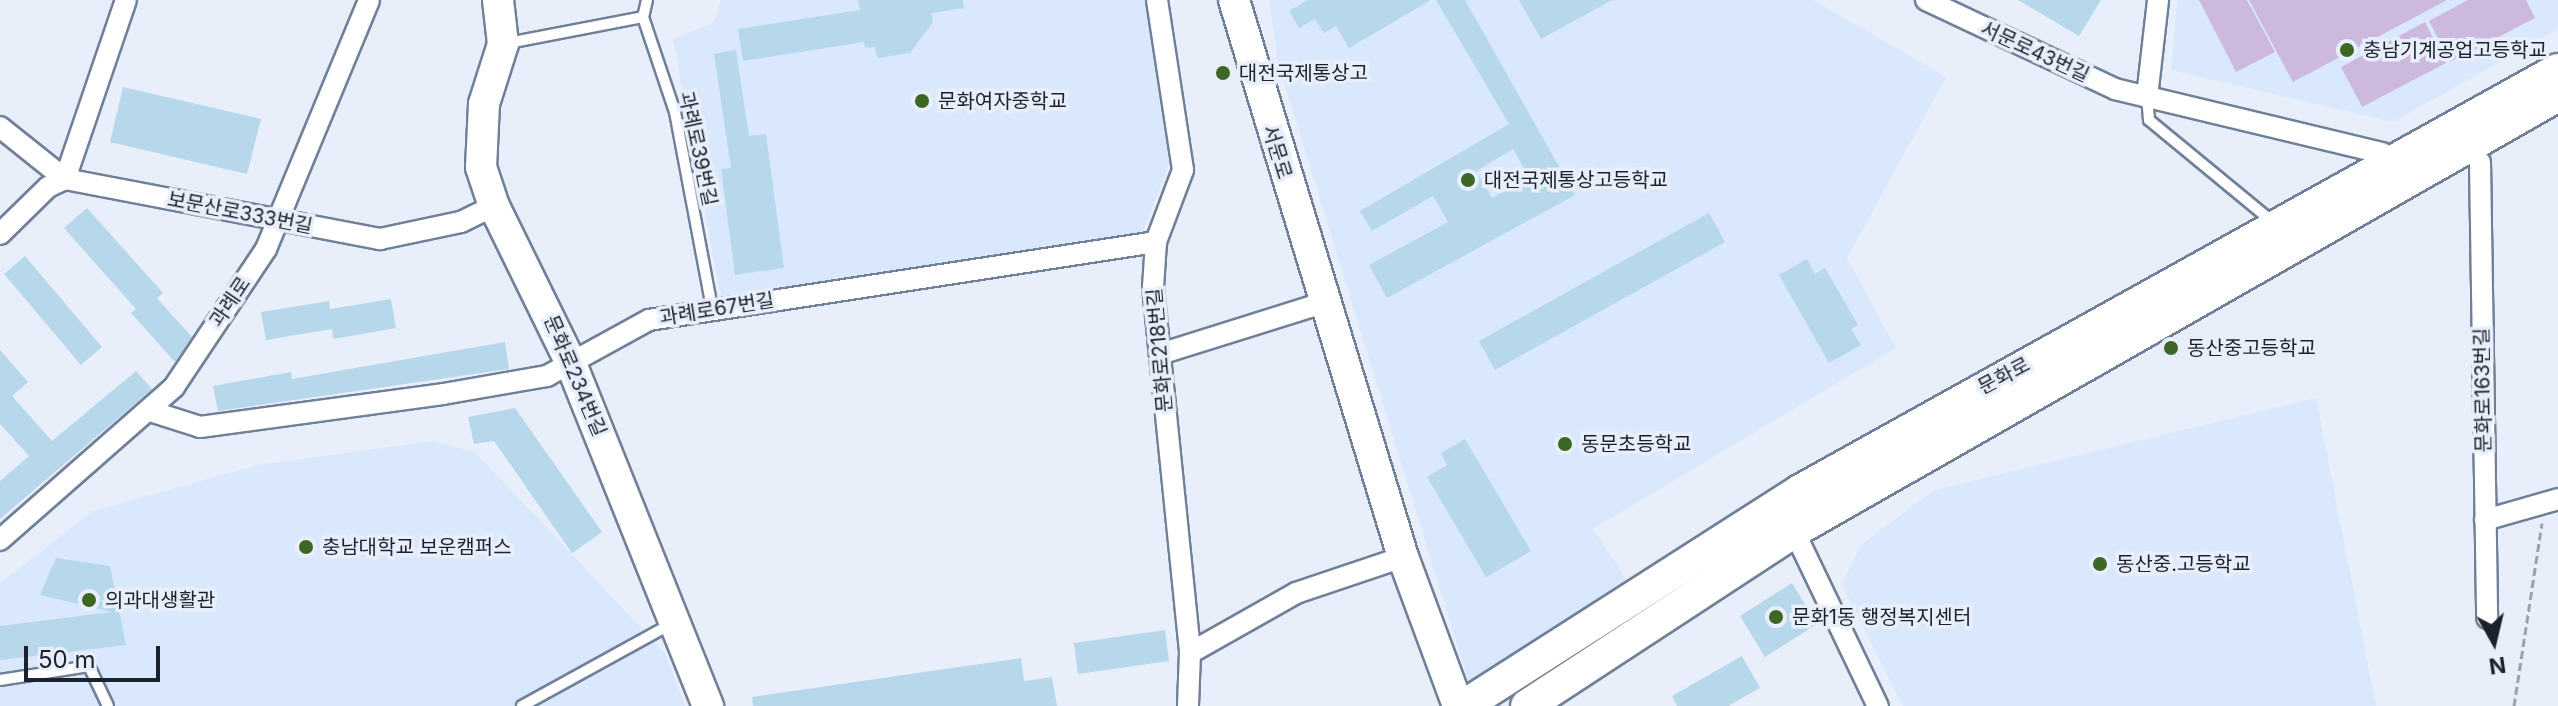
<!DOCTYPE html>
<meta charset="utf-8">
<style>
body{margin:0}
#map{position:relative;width:2558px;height:706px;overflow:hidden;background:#e8effb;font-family:Inter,"Noto Sans KR",sans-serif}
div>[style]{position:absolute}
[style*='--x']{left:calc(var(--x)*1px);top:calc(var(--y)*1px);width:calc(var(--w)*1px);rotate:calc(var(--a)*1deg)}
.built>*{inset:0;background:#dae8fd}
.green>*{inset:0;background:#ccb9dd}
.building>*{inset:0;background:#b7d7ea}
.path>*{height:3px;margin-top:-1.5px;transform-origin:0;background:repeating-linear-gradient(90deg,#9ba2ad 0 8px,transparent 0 12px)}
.roads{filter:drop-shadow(2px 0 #708099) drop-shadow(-2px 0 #708099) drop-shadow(0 2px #708099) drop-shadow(0 -2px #708099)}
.lane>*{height:10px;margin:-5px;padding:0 5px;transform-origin:5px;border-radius:5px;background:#fff}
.street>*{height:20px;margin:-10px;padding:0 10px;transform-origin:10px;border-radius:10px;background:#fff}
.secondary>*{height:30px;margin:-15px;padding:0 15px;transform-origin:15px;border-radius:15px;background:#fff}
.primary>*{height:32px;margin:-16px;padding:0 16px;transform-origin:16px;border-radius:16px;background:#fff}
.dots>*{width:22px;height:22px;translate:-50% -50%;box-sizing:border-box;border:4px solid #e8effb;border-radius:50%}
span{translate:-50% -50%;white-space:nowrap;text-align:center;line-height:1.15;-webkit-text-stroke:7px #e8effb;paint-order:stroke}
.poi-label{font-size:20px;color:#1b222c}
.left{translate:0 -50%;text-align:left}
.street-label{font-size:20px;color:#1b222c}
.north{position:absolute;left:2454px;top:602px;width:80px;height:80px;-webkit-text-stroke:6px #e8effb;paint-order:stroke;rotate:172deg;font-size:22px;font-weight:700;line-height:32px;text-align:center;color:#1b222c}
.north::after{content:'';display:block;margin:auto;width:28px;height:36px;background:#1b222c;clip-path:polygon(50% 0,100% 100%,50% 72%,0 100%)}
.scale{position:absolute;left:24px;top:646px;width:136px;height:36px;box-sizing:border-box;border:4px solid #1b222c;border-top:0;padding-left:10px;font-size:24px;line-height:28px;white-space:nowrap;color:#1b222c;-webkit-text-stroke:6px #e8effb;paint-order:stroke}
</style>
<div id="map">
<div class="built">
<i style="clip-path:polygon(721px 0,1147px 0,1169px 164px,1142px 234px,721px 298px,673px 39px,714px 22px)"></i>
<i style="clip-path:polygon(1269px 0,1813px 0,1946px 77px,1847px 258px,1896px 348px,1593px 529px,1629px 583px,1469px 683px,1278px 63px)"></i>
<i style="clip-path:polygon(2177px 0,2558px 0,2558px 29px,2393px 122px,2171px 70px)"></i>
<i style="clip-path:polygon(2316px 398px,2376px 706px,1903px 706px,1842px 584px,1862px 544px,1934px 490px)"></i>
<i style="clip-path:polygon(433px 441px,475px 452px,665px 653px,685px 706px,0 706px,0 583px,93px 511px,258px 465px)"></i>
</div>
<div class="green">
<i style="clip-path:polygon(2199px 0,2247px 0,2275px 52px,2236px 72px)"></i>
<i style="clip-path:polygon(2249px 0,2447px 0,2293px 82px)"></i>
<i style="clip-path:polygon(2468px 0,2526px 0,2535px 18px,2450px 62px,2429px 21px)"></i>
<i style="clip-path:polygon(2425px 22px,2446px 63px,2362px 107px,2341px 67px)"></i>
</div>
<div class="building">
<i style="clip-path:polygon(858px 0,963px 0,964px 8px,931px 13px,933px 22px,910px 53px,877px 58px,875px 47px,865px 48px,864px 42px,743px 61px,738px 29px,860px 10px)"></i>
<i style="clip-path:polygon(1308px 0,1431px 0,1349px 48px,1336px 26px,1324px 33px,1315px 19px,1299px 28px,1289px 11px)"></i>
<i style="clip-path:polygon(evenodd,1436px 0,1465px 0,1575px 195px,1387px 298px,1369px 265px,1448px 222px,1433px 196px,1372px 231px,1360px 211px,1509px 124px,1436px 0,1513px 149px,1529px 177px,1492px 198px,1476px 171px,1513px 149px)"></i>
<i style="clip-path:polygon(1519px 0,1612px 0,1541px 39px)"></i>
<i style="clip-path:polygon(2018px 0,2101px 0,2079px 36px)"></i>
<i style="clip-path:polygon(736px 50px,749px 136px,766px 134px,784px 268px,735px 275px,721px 169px,731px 168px,714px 54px)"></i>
<i style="clip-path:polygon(123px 87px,261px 119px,247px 174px,110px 142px)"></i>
<i style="clip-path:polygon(87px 208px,163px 293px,157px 298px,192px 337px,175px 362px,131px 313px,136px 309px,64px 228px)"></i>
<i style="clip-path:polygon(1709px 213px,1725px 242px,1495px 370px,1479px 341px)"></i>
<i style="clip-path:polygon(25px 256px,102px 347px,81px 365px,4px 274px)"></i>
<i style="clip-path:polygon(1807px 259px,1815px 274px,1825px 268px,1858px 325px,1851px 329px,1861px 345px,1829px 363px,1779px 275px)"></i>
<i style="clip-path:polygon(391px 299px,396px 328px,333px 339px,332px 329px,266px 340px,261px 312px,329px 301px,330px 309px)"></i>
<i style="clip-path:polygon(505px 342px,509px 369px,218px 411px,213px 386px,291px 372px,292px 379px)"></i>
<i style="clip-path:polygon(0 350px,28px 382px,12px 396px,52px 441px,136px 371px,152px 389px,0 519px,0 481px,29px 456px,0 424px)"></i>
<i style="clip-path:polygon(515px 408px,602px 532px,572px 553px,494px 441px,474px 444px,468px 417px)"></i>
<i style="clip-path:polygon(1465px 439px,1531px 551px,1486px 577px,1427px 477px,1447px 465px,1441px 453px)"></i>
<i style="clip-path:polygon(56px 558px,110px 566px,126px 645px,0 660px,0 626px,112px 612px,40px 595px)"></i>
<i style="clip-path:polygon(1792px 583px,1817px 624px,1765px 657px,1740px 616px)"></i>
<i style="clip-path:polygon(1165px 630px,1169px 661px,1078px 674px,1074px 643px)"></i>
<i style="clip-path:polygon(1742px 656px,1760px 688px,1728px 706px,1677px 706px,1672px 696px)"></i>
<i style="clip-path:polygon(1021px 658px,1024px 681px,1052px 677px,1057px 706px,753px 706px,752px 697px)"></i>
</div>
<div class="path">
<i style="--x:2514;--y:706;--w:185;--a:-81.3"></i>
</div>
<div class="roads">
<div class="lane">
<i style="--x:647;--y:0;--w:17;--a:103"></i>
<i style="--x:643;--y:17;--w:100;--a:71.4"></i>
<i style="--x:675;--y:112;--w:199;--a:79.3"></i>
<i style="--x:508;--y:43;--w:137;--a:-10.9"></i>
<i style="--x:2147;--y:97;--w:23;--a:85"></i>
<i style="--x:2149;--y:120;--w:154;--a:39.5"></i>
<i style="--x:0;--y:680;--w:90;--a:-8.9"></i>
<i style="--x:89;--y:666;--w:44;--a:64.6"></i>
<i style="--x:522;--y:706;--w:170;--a:-28.8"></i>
</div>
<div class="street">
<i style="--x:1157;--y:0;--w:172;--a:81.3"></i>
<i style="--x:1183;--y:170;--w:77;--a:110.6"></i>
<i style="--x:1156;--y:242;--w:45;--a:93.8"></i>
<i style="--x:1153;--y:287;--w:368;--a:84.2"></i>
<i style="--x:1190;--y:653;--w:53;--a:92.2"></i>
<i style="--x:1926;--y:0;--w:209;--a:25.2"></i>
<i style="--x:2115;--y:89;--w:275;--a:13.5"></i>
<i style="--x:2147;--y:97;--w:98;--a:-83.5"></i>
<i style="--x:0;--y:127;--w:83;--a:38.7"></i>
<i style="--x:65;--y:179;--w:321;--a:10.8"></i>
<i style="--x:380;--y:239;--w:83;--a:-11.9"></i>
<i style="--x:461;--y:222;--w:37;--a:-26"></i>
<i style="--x:2480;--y:162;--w:456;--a:89.1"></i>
<i style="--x:0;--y:234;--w:67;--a:-44.4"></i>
<i style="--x:48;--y:187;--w:19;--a:-25"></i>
<i style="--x:65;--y:179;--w:189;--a:-71.2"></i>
<i style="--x:1160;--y:354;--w:171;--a:-17.4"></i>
<i style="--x:150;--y:411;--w:52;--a:17.7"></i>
<i style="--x:200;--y:427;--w:245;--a:-7.7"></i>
<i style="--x:443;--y:394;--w:106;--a:-9.8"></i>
<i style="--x:547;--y:376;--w:116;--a:-28.8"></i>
<i style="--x:649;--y:320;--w:513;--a:-8.75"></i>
<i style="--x:2485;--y:520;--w:76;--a:-16"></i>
<i style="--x:1795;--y:523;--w:8;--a:97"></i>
<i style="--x:1794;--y:531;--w:194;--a:64.4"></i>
<i style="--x:0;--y:540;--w:232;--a:-41.3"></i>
<i style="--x:174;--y:387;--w:166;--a:-56.3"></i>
<i style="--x:266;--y:249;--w:269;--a:-67.5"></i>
<i style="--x:1190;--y:653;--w:122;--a:-29.5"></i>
<i style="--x:1296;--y:593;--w:113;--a:-18.6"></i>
</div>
<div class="secondary">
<i style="--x:498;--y:0;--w:44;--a:83.5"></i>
<i style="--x:503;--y:44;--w:63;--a:107.6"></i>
<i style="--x:484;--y:104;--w:63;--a:92.7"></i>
<i style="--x:481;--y:167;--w:41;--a:71.6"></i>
<i style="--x:494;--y:206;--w:173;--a:63.9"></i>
<i style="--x:570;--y:361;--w:372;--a:68.2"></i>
<i style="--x:1234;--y:0;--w:582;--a:73.12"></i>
<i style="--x:1403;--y:557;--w:159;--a:69.7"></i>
</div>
<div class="primary">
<i style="--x:1464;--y:706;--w:399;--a:-32.6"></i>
<i style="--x:1800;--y:491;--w:867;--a:-29.05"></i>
<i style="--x:1527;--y:706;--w:319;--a:-33.2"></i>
<i style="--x:1794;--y:531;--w:880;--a:-29.71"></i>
</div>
</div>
<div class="dots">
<i style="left:2347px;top:50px;background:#3c6724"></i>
<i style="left:1223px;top:73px;background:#3c6724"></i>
<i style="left:922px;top:101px;background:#3c6724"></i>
<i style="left:1468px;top:180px;background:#3c6724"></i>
<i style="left:2171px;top:348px;background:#3c6724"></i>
<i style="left:1565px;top:444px;background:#3c6724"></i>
<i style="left:306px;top:547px;background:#3c6724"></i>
<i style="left:2100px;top:564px;background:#3c6724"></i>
<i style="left:89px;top:600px;background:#3c6724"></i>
<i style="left:1776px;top:617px;background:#3c6724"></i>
</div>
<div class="poi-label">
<span class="left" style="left:2363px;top:50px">충남기계공업고등학교</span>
<span class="left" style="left:1239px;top:73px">대전국제통상고</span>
<span class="left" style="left:938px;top:101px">문화여자중학교</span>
<span class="left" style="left:1484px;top:180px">대전국제통상고등학교</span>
<span class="left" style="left:2187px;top:348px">동산중고등학교</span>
<span class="left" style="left:1581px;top:444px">동문초등학교</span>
<span class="left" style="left:322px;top:547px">충남대학교 보운캠퍼스</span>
<span class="left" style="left:2116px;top:564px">동산중.고등학교</span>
<span class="left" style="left:105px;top:600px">의과대생활관</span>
<span class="left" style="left:1792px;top:617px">문화1동 행정복지센터</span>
</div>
<div class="street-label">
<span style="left:2035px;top:52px;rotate:25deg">서문로43번길</span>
<span style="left:698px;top:149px;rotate:78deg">과례로39번길</span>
<span style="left:1277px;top:152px;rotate:73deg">서문로</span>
<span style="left:240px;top:213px;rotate:11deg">보문산로333번길</span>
<span style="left:230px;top:302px;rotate:-56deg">과례로</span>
<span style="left:717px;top:309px;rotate:-9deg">과례로67번길</span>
<span style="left:1160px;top:350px;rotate:-95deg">문화로218번길</span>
<span style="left:575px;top:376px;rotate:67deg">문화로234번길</span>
<span style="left:2004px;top:376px;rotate:-28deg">문화로</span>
<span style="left:2483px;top:390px;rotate:-91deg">문화로163번길</span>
</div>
<div class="north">N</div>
<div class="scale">50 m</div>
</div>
